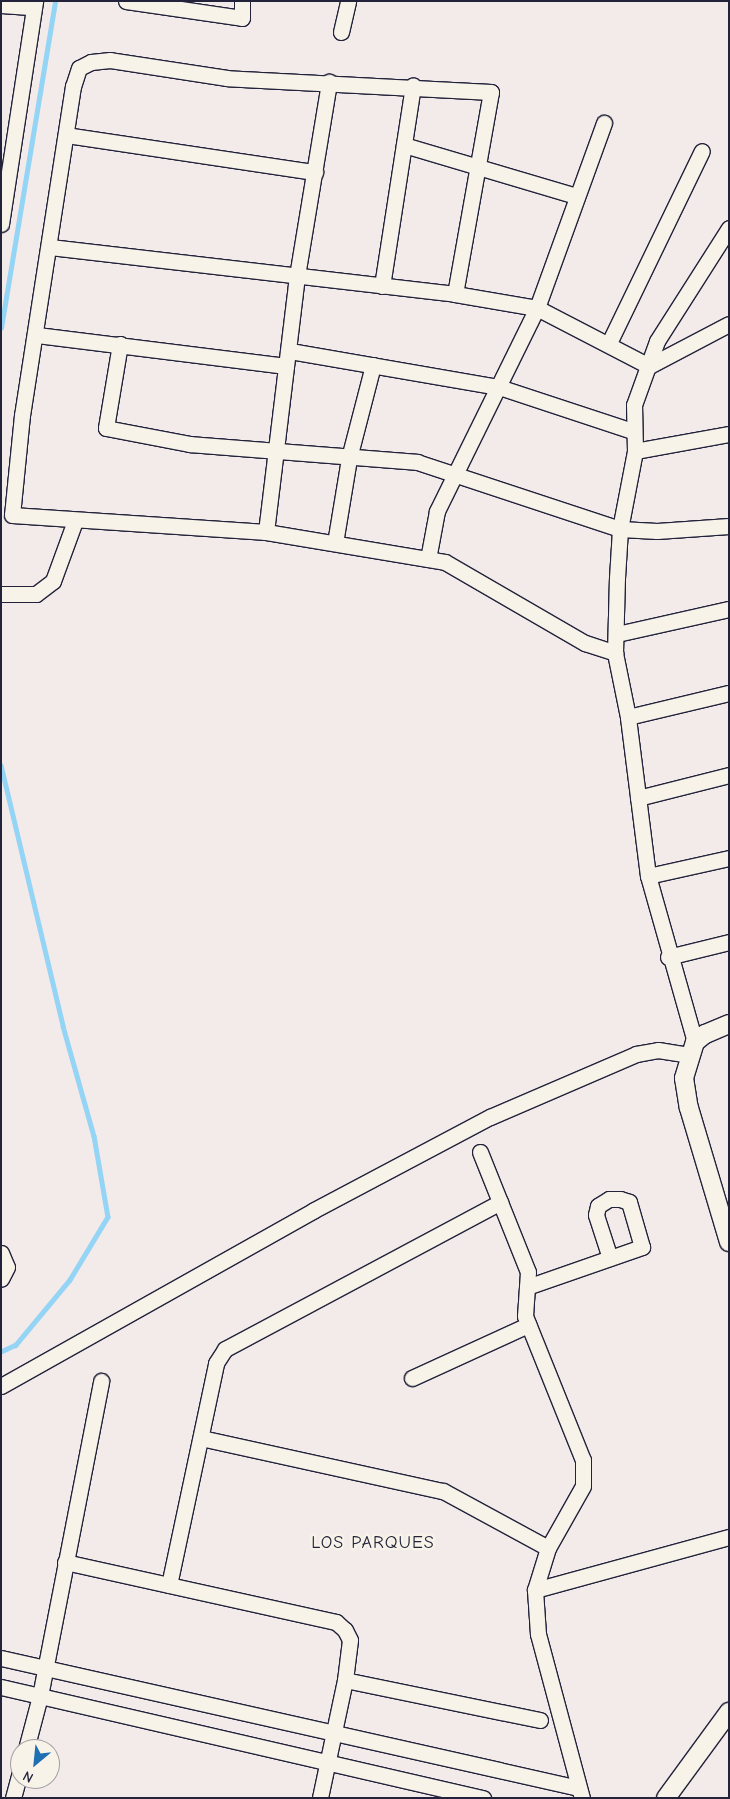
<!DOCTYPE html>
<style>
body{margin:0}
#map{position:relative;width:730px;height:1799px;overflow:hidden;background:#f3eaea;font-family:"Comic Neue",sans-serif}
div>[style]{position:absolute}
[style*='--x']{left:calc(var(--x)*1px);top:calc(var(--y)*1px);width:calc(var(--w)*1px);rotate:calc(var(--a)*1deg)}
.stream>*{height:4.5px;margin:-2.25px;padding:0 2.25px;transform-origin:2.25px;border-radius:2.25px;background:#94d4f5}
.roads{filter:drop-shadow(1px 0 #22223b) drop-shadow(-1px 0 #22223b) drop-shadow(0 1px #22223b) drop-shadow(0 -1px #22223b)}
.minor>*{height:15px;margin:-7.5px;padding:0 7.5px;transform-origin:7.5px;border-radius:7.5px;background:#f7f3e8}
.tertiary>*{height:18px;margin:-9px;padding:0 9px;transform-origin:9px;border-radius:9px;background:#f7f3e8}
span{translate:-50% -50%;white-space:nowrap;text-align:center;line-height:1.15;-webkit-text-stroke:5px #f7f3e8;paint-order:stroke}
.neighbourhood-label{font-size:18px;color:#22223b;letter-spacing:1px}
.frame{position:absolute;inset:0;border:2px solid #22223b;pointer-events:none}
.north{position:absolute;left:10px;top:1739px;width:50px;height:50px;box-sizing:border-box;background:#f7f3e8;border:1px solid #a29fa3;border-radius:50%;rotate:208deg;font-size:14px;font-weight:700;line-height:20px;text-align:center;color:#22223b}
.north::after{content:'';display:block;margin:auto;width:18px;height:22px;background:#1f6fb2;clip-path:polygon(50% 0,100% 100%,50% 72%,0 100%)}
</style>
<div id="map">
<div class="stream">
<i style="--x:1;--y:328;--w:331;--a:-80.6"></i>
<i style="--x:1;--y:765;--w:268;--a:76.6"></i>
<i style="--x:63;--y:1026;--w:114;--a:74.3"></i>
<i style="--x:94;--y:1136;--w:82;--a:80.2"></i>
<i style="--x:108;--y:1217;--w:74;--a:121.1"></i>
<i style="--x:70;--y:1280;--w:85;--a:129.7"></i>
<i style="--x:16;--y:1345;--w:17;--a:155"></i>
</div>
<div class="roads">
<div class="minor">
<i style="--x:126;--y:1;--w:117;--a:8.3"></i>
<i style="--x:242;--y:18;--w:17;--a:-90"></i>
<i style="--x:1;--y:5;--w:32;--a:4"></i>
<i style="--x:341;--y:32;--w:32;--a:-77"></i>
<i style="--x:66;--y:135;--w:252;--a:8.5"></i>
<i style="--x:404;--y:145;--w:179;--a:16.5"></i>
<i style="--x:1;--y:224;--w:226;--a:-81.3"></i>
<i style="--x:50;--y:247;--w:408;--a:6.6"></i>
<i style="--x:455;--y:294;--w:83;--a:9.7"></i>
<i style="--x:537;--y:308;--w:126;--a:27.4"></i>
<i style="--x:649;--y:366;--w:90;--a:-27.7"></i>
<i style="--x:382;--y:286;--w:203;--a:-81.2"></i>
<i style="--x:455;--y:294;--w:205;--a:-79.9"></i>
<i style="--x:491;--y:92;--w:264;--a:-177"></i>
<i style="--x:227;--y:78;--w:118;--a:-171.3"></i>
<i style="--x:110;--y:60;--w:19;--a:174"></i>
<i style="--x:91;--y:62;--w:13;--a:153"></i>
<i style="--x:79;--y:68;--w:19;--a:108"></i>
<i style="--x:73;--y:86;--w:333;--a:98.8"></i>
<i style="--x:22;--y:415;--w:100;--a:95.7"></i>
<i style="--x:12;--y:515;--w:255;--a:3.8"></i>
<i style="--x:266;--y:532;--w:181;--a:9.5"></i>
<i style="--x:445;--y:562;--w:162;--a:30.1"></i>
<i style="--x:585;--y:643;--w:32;--a:18"></i>
<i style="--x:37;--y:335;--w:251;--a:7.1"></i>
<i style="--x:609;--y:343;--w:213;--a:-64.2"></i>
<i style="--x:120;--y:344;--w:85;--a:99.5"></i>
<i style="--x:106;--y:428;--w:86;--a:10.8"></i>
<i style="--x:190;--y:444;--w:228;--a:4.5"></i>
<i style="--x:417;--y:462;--w:214;--a:18.3"></i>
<i style="--x:620;--y:529;--w:37;--a:3"></i>
<i style="--x:657;--y:531;--w:72;--a:-4"></i>
<i style="--x:290;--y:351;--w:212;--a:9.8"></i>
<i style="--x:499;--y:387;--w:140;--a:18.3"></i>
<i style="--x:635;--y:451;--w:96;--a:-10.3"></i>
<i style="--x:266;--y:532;--w:258;--a:-83.1"></i>
<i style="--x:297;--y:276;--w:197;--a:-80.6"></i>
<i style="--x:335;--y:543;--w:86;--a:-80.6"></i>
<i style="--x:349;--y:458;--w:96;--a:-75.5"></i>
<i style="--x:428;--y:559;--w:49;--a:-79.4"></i>
<i style="--x:437;--y:511;--w:226;--a:-63.8"></i>
<i style="--x:537;--y:308;--w:197;--a:-70.1"></i>
<i style="--x:1;--y:594;--w:35;--a:0"></i>
<i style="--x:36;--y:594;--w:21;--a:-37"></i>
<i style="--x:53;--y:581;--w:64;--a:-69.9"></i>
<i style="--x:617;--y:634;--w:115;--a:-12.6"></i>
<i style="--x:628;--y:717;--w:104;--a:-13.4"></i>
<i style="--x:638;--y:798;--w:94;--a:-14.2"></i>
<i style="--x:648;--y:876;--w:83;--a:-12.5"></i>
<i style="--x:668;--y:957;--w:63;--a:-13.8"></i>
<i style="--x:695;--y:1042;--w:173;--a:-105.8"></i>
<i style="--x:648;--y:876;--w:160;--a:-97.2"></i>
<i style="--x:628;--y:717;--w:65;--a:-101.5"></i>
<i style="--x:615;--y:653;--w:75;--a:-88.5"></i>
<i style="--x:617;--y:578;--w:49;--a:-86.5"></i>
<i style="--x:620;--y:529;--w:79;--a:-79.1"></i>
<i style="--x:635;--y:451;--w:46;--a:-91.2"></i>
<i style="--x:634;--y:405;--w:68;--a:-70.2"></i>
<i style="--x:657;--y:341;--w:134;--a:-57.5"></i>
<i style="--x:480;--y:1152;--w:129;--a:68.2"></i>
<i style="--x:528;--y:1272;--w:44;--a:93.9"></i>
<i style="--x:525;--y:1316;--w:155;--a:68.1"></i>
<i style="--x:583;--y:1460;--w:26;--a:90"></i>
<i style="--x:583;--y:1486;--w:71;--a:119.4"></i>
<i style="--x:548;--y:1548;--w:44;--a:107.2"></i>
<i style="--x:535;--y:1590;--w:44;--a:86.1"></i>
<i style="--x:538;--y:1634;--w:170;--a:75"></i>
<i style="--x:1;--y:1253;--w:15;--a:67"></i>
<i style="--x:7;--y:1267;--w:13;--a:117"></i>
<i style="--x:527;--y:1287;--w:122;--a:-19.2"></i>
<i style="--x:642;--y:1247;--w:47;--a:-106.1"></i>
<i style="--x:629;--y:1202;--w:9;--a:-162"></i>
<i style="--x:620;--y:1199;--w:11;--a:180"></i>
<i style="--x:609;--y:1199;--w:13;--a:148"></i>
<i style="--x:598;--y:1206;--w:9;--a:103"></i>
<i style="--x:596;--y:1215;--w:45;--a:72"></i>
<i style="--x:412;--y:1378;--w:128;--a:-24.6"></i>
<i style="--x:1;--y:1386;--w:359;--a:-29.3"></i>
<i style="--x:314;--y:1210;--w:199;--a:-27.9"></i>
<i style="--x:490;--y:1117;--w:159;--a:-23.3"></i>
<i style="--x:636;--y:1054;--w:22;--a:-10"></i>
<i style="--x:658;--y:1050;--w:31;--a:9"></i>
<i style="--x:201;--y:1438;--w:248;--a:12.4"></i>
<i style="--x:443;--y:1491;--w:119;--a:28.5"></i>
<i style="--x:65;--y:1562;--w:278;--a:12.5"></i>
<i style="--x:336;--y:1622;--w:12;--a:42"></i>
<i style="--x:345;--y:1630;--w:11;--a:63"></i>
<i style="--x:350;--y:1640;--w:40;--a:97.1"></i>
<i style="--x:345;--y:1680;--w:121;--a:102"></i>
<i style="--x:169;--y:1585;--w:227;--a:-78"></i>
<i style="--x:216;--y:1363;--w:17;--a:-57"></i>
<i style="--x:225;--y:1349;--w:312;--a:-28.1"></i>
<i style="--x:535;--y:1590;--w:201;--a:-15.3"></i>
<i style="--x:1;--y:1658;--w:592;--a:12.68"></i>
<i style="--x:345;--y:1680;--w:199;--a:11.6"></i>
<i style="--x:1;--y:1687;--w:495;--a:13"></i>
<i style="--x:26;--y:1749;--w:55;--a:-75.2"></i>
<i style="--x:40;--y:1696;--w:321;--a:-79"></i>
<i style="--x:13;--y:1798;--w:28;--a:-75"></i>
</div>
<div class="tertiary">
<i style="--x:729;--y:1024;--w:26;--a:157"></i>
<i style="--x:705;--y:1034;--w:13;--a:141"></i>
<i style="--x:695;--y:1042;--w:38;--a:107"></i>
<i style="--x:684;--y:1078;--w:30;--a:81"></i>
<i style="--x:689;--y:1108;--w:140;--a:73.4"></i>
<i style="--x:666;--y:1798;--w:107;--a:-53.8"></i>
</div>
</div>
<div class="neighbourhood-label">
<span style="left:373px;top:1543px">LOS PARQUES</span>
</div>
<div class="frame"></div>
<div class="north">N</div>
</div>
